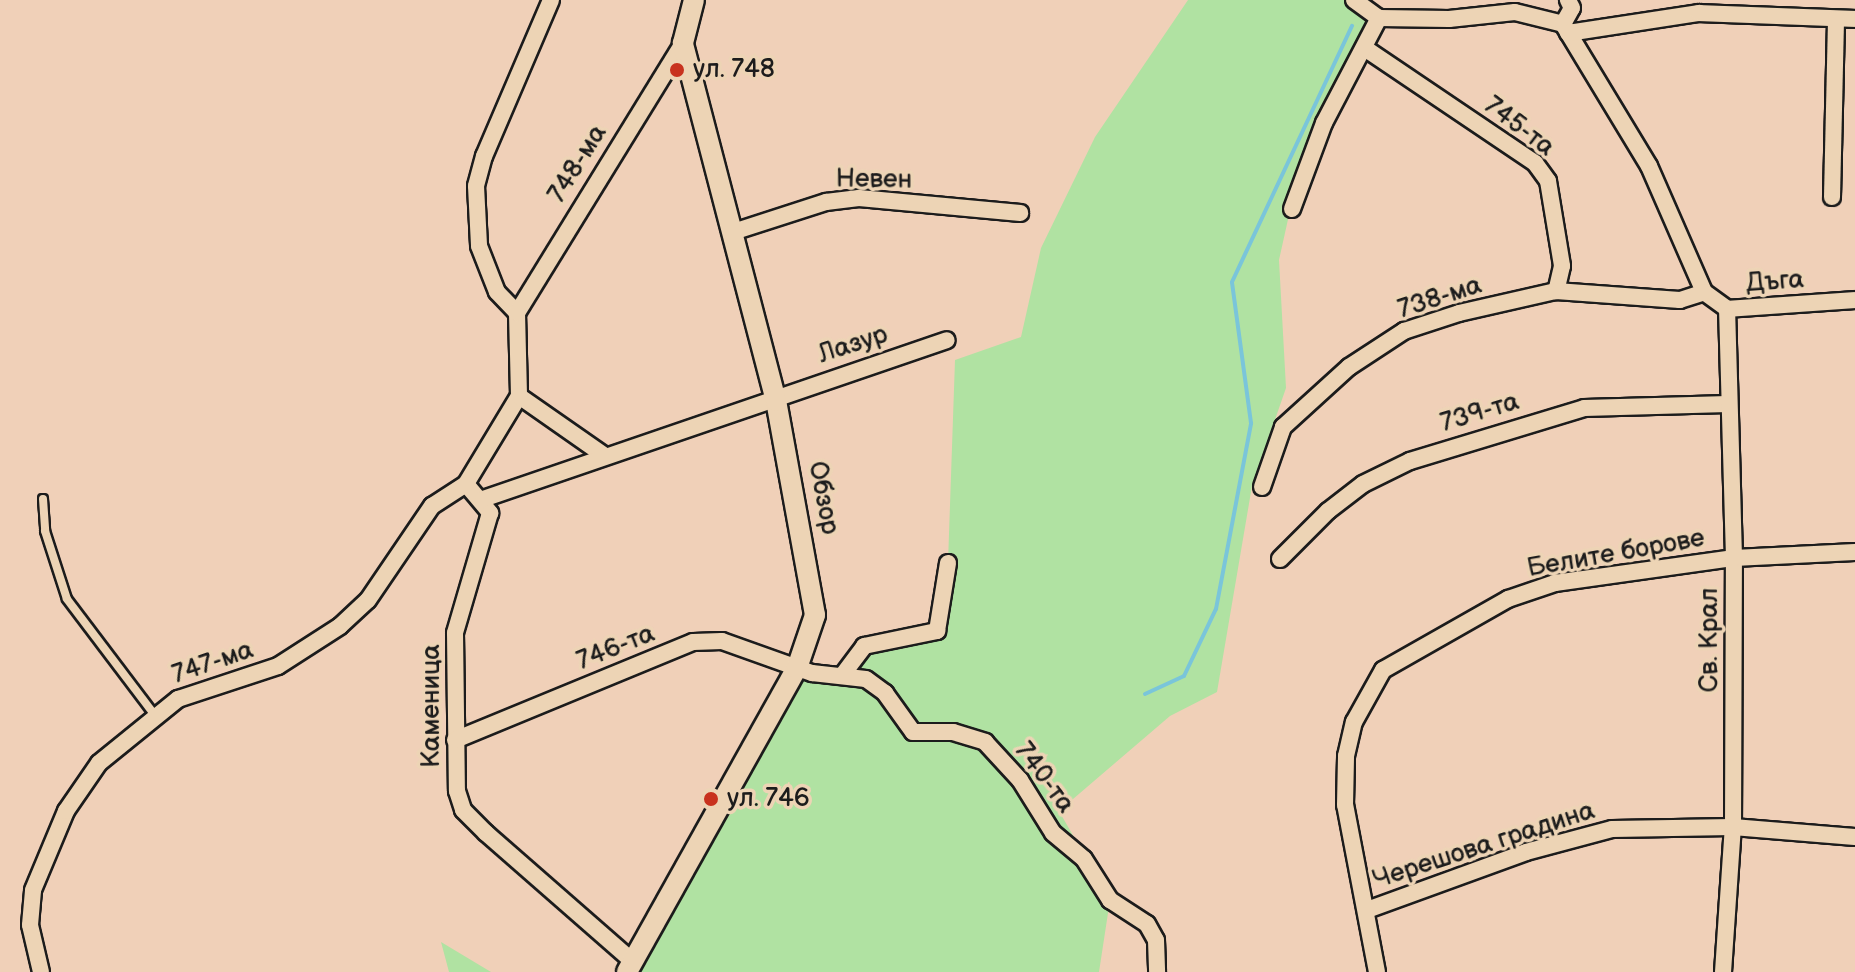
<!DOCTYPE html>
<meta charset="utf-8">
<style>
body{margin:0}
#map{position:relative;width:1855px;height:972px;overflow:hidden;background:#f0d0b8;font-family:"Balsamiq Sans",sans-serif}
div>[style]{position:absolute}
[style*='--x']{left:calc(var(--x)*1px);top:calc(var(--y)*1px);width:calc(var(--w)*1px);rotate:calc(var(--a)*1deg)}
.green>*{inset:0;background:#b0e2a2}
.stream>*{height:4px;margin:-2px;padding:0 2px;transform-origin:2px;border-radius:2px;background:#7ac5da}
.roads{filter:drop-shadow(2px 0 #1c1c1c) drop-shadow(-2px 0 #1c1c1c) drop-shadow(0 2px #1c1c1c) drop-shadow(0 -2px #1c1c1c)}
.service>*{height:8px;margin:-4px;padding:0 4px;transform-origin:4px;border-radius:4px;background:#edd4b5}
.minor>*{height:16px;margin:-8px;padding:0 8px;transform-origin:8px;border-radius:8px;background:#edd4b5}
.tertiary>*{height:20px;margin:-10px;padding:0 10px;transform-origin:10px;border-radius:10px;background:#edd4b5}
.dots>*{width:22px;height:22px;translate:-50% -50%;box-sizing:border-box;border:4px solid #edd4b5;border-radius:50%}
span{translate:-50% -50%;white-space:nowrap;text-align:center;line-height:1.15;-webkit-text-stroke:7px #edd4b5;paint-order:stroke}
.poi-label{font-size:26px;color:#1c1c1c}
.left{translate:0 -50%;text-align:left}
.street-label{font-size:26px;color:#1c1c1c}
</style>
<div id="map">
<div class="green">
<i style="clip-path:polygon(1188px 0,1354px 0,1379px 18px,1293px 197px,1279px 260px,1286px 388px,1252px 486px,1217px 692px,1170px 716px,1059px 811px,1110px 900px,1099px 972px,627px 972px,797px 668px,844px 673px,864px 646px,937px 631px,948px 563px,955px 360px,1021px 337px,1041px 248px,1095px 137px)"></i>
<i style="clip-path:polygon(441px 942px,491px 972px,449px 972px)"></i>
</div>
<div class="stream">
<i style="--x:1145;--y:694;--w:43;--a:-24.8"></i>
<i style="--x:1184;--y:676;--w:74;--a:-64.5"></i>
<i style="--x:1216;--y:609;--w:189;--a:-79.3"></i>
<i style="--x:1251;--y:423;--w:142;--a:-97.7"></i>
<i style="--x:1232;--y:282;--w:283;--a:-64.9"></i>
</div>
<div class="roads">
<div class="service">
<i style="--x:43;--y:499;--w:32;--a:86"></i>
<i style="--x:45;--y:531;--w:71;--a:72.1"></i>
<i style="--x:67;--y:599;--w:144;--a:52.9"></i>
</div>
<div class="minor">
<i style="--x:551;--y:0;--w:170;--a:113.2"></i>
<i style="--x:484;--y:156;--w:31;--a:105"></i>
<i style="--x:476;--y:186;--w:60;--a:87.1"></i>
<i style="--x:479;--y:246;--w:49;--a:68.6"></i>
<i style="--x:497;--y:292;--w:29;--a:46"></i>
<i style="--x:517;--y:313;--w:83;--a:88.6"></i>
<i style="--x:519;--y:396;--w:103;--a:121.1"></i>
<i style="--x:466;--y:484;--w:38;--a:50"></i>
<i style="--x:490;--y:513;--w:125;--a:106.3"></i>
<i style="--x:455;--y:633;--w:158;--a:89.3"></i>
<i style="--x:457;--y:791;--w:20;--a:72"></i>
<i style="--x:463;--y:810;--w:33;--a:45"></i>
<i style="--x:486;--y:833;--w:194;--a:41.2"></i>
<i style="--x:1354;--y:0;--w:31;--a:36"></i>
<i style="--x:1379;--y:18;--w:70;--a:0.8"></i>
<i style="--x:1449;--y:19;--w:66;--a:-6.1"></i>
<i style="--x:1515;--y:12;--w:49;--a:14"></i>
<i style="--x:1563;--y:24;--w:166;--a:58.8"></i>
<i style="--x:1649;--y:166;--w:137;--a:66.4"></i>
<i style="--x:1563;--y:24;--w:18;--a:-61"></i>
<i style="--x:1572;--y:8;--w:9;--a:-117"></i>
<i style="--x:1568;--y:33;--w:133;--a:-8.7"></i>
<i style="--x:1699;--y:13;--w:156;--a:2.2"></i>
<i style="--x:1366;--y:49;--w:204;--a:34"></i>
<i style="--x:1535;--y:163;--w:22;--a:54"></i>
<i style="--x:1548;--y:181;--w:86;--a:80.6"></i>
<i style="--x:1562;--y:266;--w:26;--a:103"></i>
<i style="--x:1832;--y:197;--w:178;--a:-88.7"></i>
<i style="--x:1292;--y:209;--w:92;--a:-69.6"></i>
<i style="--x:1324;--y:123;--w:119;--a:-62.4"></i>
<i style="--x:733;--y:232;--w:98;--a:-17.9"></i>
<i style="--x:826;--y:202;--w:33;--a:-7"></i>
<i style="--x:859;--y:198;--w:162;--a:5.3"></i>
<i style="--x:1704;--y:292;--w:29;--a:36"></i>
<i style="--x:1727;--y:309;--w:128;--a:-4"></i>
<i style="--x:517;--y:313;--w:317;--a:-58.4"></i>
<i style="--x:519;--y:396;--w:105;--a:34.9"></i>
<i style="--x:1262;--y:487;--w:64;--a:-70.7"></i>
<i style="--x:1283;--y:427;--w:89;--a:-42.3"></i>
<i style="--x:1349;--y:367;--w:66;--a:-33.2"></i>
<i style="--x:1404;--y:331;--w:58;--a:-18.1"></i>
<i style="--x:1459;--y:313;--w:99;--a:-12.8"></i>
<i style="--x:1556;--y:291;--w:124;--a:4.2"></i>
<i style="--x:1680;--y:300;--w:25;--a:-18"></i>
<i style="--x:483;--y:499;--w:490;--a:-18.9"></i>
<i style="--x:1280;--y:559;--w:68;--a:-45"></i>
<i style="--x:1328;--y:511;--w:44;--a:-37.6"></i>
<i style="--x:1363;--y:484;--w:52;--a:-26.1"></i>
<i style="--x:1410;--y:461;--w:182;--a:-16.9"></i>
<i style="--x:1584;--y:408;--w:144;--a:-1.6"></i>
<i style="--x:844;--y:673;--w:34;--a:-53"></i>
<i style="--x:864;--y:646;--w:75;--a:-11.6"></i>
<i style="--x:937;--y:631;--w:69;--a:-80.8"></i>
<i style="--x:455;--y:740;--w:257;--a:-22.4"></i>
<i style="--x:693;--y:642;--w:29;--a:-2"></i>
<i style="--x:722;--y:641;--w:96;--a:19.6"></i>
<i style="--x:812;--y:673;--w:54;--a:6.3"></i>
<i style="--x:866;--y:679;--w:24;--a:36"></i>
<i style="--x:885;--y:693;--w:48;--a:54.3"></i>
<i style="--x:913;--y:732;--w:40;--a:0"></i>
<i style="--x:953;--y:732;--w:34;--a:17"></i>
<i style="--x:985;--y:742;--w:52;--a:47.4"></i>
<i style="--x:1020;--y:780;--w:62;--a:58.1"></i>
<i style="--x:1053;--y:833;--w:40;--a:40"></i>
<i style="--x:1084;--y:859;--w:49;--a:57.6"></i>
<i style="--x:1110;--y:900;--w:44;--a:33"></i>
<i style="--x:1147;--y:924;--w:18;--a:61"></i>
<i style="--x:1156;--y:940;--w:32;--a:88"></i>
<i style="--x:1367;--y:910;--w:169;--a:-20"></i>
<i style="--x:1526;--y:852;--w:89;--a:-15"></i>
<i style="--x:1612;--y:829;--w:121;--a:-0.9"></i>
<i style="--x:1733;--y:827;--w:122;--a:4.7"></i>
<i style="--x:41;--y:972;--w:48;--a:-103.2"></i>
<i style="--x:30;--y:925;--w:35;--a:-85"></i>
<i style="--x:33;--y:890;--w:86;--a:-67.3"></i>
<i style="--x:66;--y:811;--w:58;--a:-55.5"></i>
<i style="--x:99;--y:763;--w:102;--a:-39"></i>
<i style="--x:178;--y:699;--w:105;--a:-18.3"></i>
<i style="--x:278;--y:666;--w:74;--a:-32.8"></i>
<i style="--x:340;--y:626;--w:38;--a:-43"></i>
<i style="--x:368;--y:600;--w:114;--a:-55.8"></i>
<i style="--x:432;--y:506;--w:40;--a:-32.9"></i>
<i style="--x:1377;--y:972;--w:170;--a:-100.8"></i>
<i style="--x:1345;--y:805;--w:49;--a:-88.8"></i>
<i style="--x:1346;--y:756;--w:35;--a:-77"></i>
<i style="--x:1354;--y:722;--w:60;--a:-60.9"></i>
<i style="--x:1383;--y:670;--w:144;--a:-29.6"></i>
<i style="--x:1508;--y:599;--w:50;--a:-18.8"></i>
<i style="--x:1555;--y:583;--w:181;--a:-8"></i>
<i style="--x:1734;--y:558;--w:121;--a:-2.8"></i>
<i style="--x:1723;--y:972;--w:145;--a:-86.1"></i>
<i style="--x:1733;--y:827;--w:269;--a:-89.8"></i>
<i style="--x:1734;--y:558;--w:249;--a:-91.6"></i>
</div>
<div class="tertiary">
<i style="--x:627;--y:972;--w:348;--a:-60.8"></i>
<i style="--x:797;--y:668;--w:56;--a:-71.2"></i>
<i style="--x:815;--y:615;--w:218;--a:-100.3"></i>
<i style="--x:776;--y:401;--w:370;--a:-104.6"></i>
<i style="--x:683;--y:43;--w:44;--a:-75.7"></i>
</div>
</div>
<div class="dots">
<i style="left:677px;top:70px;background:#c8321e"></i>
<i style="left:711px;top:799px;background:#c8321e"></i>
</div>
<div class="poi-label">
<span class="left" style="left:693px;top:70px">ул. 748</span>
<span class="left" style="left:727px;top:799px">ул. 746</span>
</div>
<div class="street-label">
<span style="left:1519px;top:127px;rotate:37deg">745-та</span>
<span style="left:578px;top:164px;rotate:-58deg">748-ма</span>
<span style="left:874px;top:180px;rotate:1deg">Невен</span>
<span style="left:1775px;top:282px;rotate:-4deg">Дъга</span>
<span style="left:1440px;top:298px;rotate:-18deg">738-ма</span>
<span style="left:853px;top:345px;rotate:-18deg">Лазур</span>
<span style="left:1480px;top:413px;rotate:-17deg">739-та</span>
<span style="left:823px;top:498px;rotate:79deg">Обзор</span>
<span style="left:1616px;top:554px;rotate:-10deg">Белите борове</span>
<span style="left:1710px;top:640px;rotate:-90deg">Св. Крал</span>
<span style="left:616px;top:648px;rotate:-22deg">746-та</span>
<span style="left:213px;top:663px;rotate:-19deg">747-ма</span>
<span style="left:432px;top:706px;rotate:-90deg">Каменица</span>
<span style="left:1044px;top:778px;rotate:53deg">740-та</span>
<span style="left:1484px;top:846px;rotate:-18deg">Черешова градина</span>
</div>
</div>
